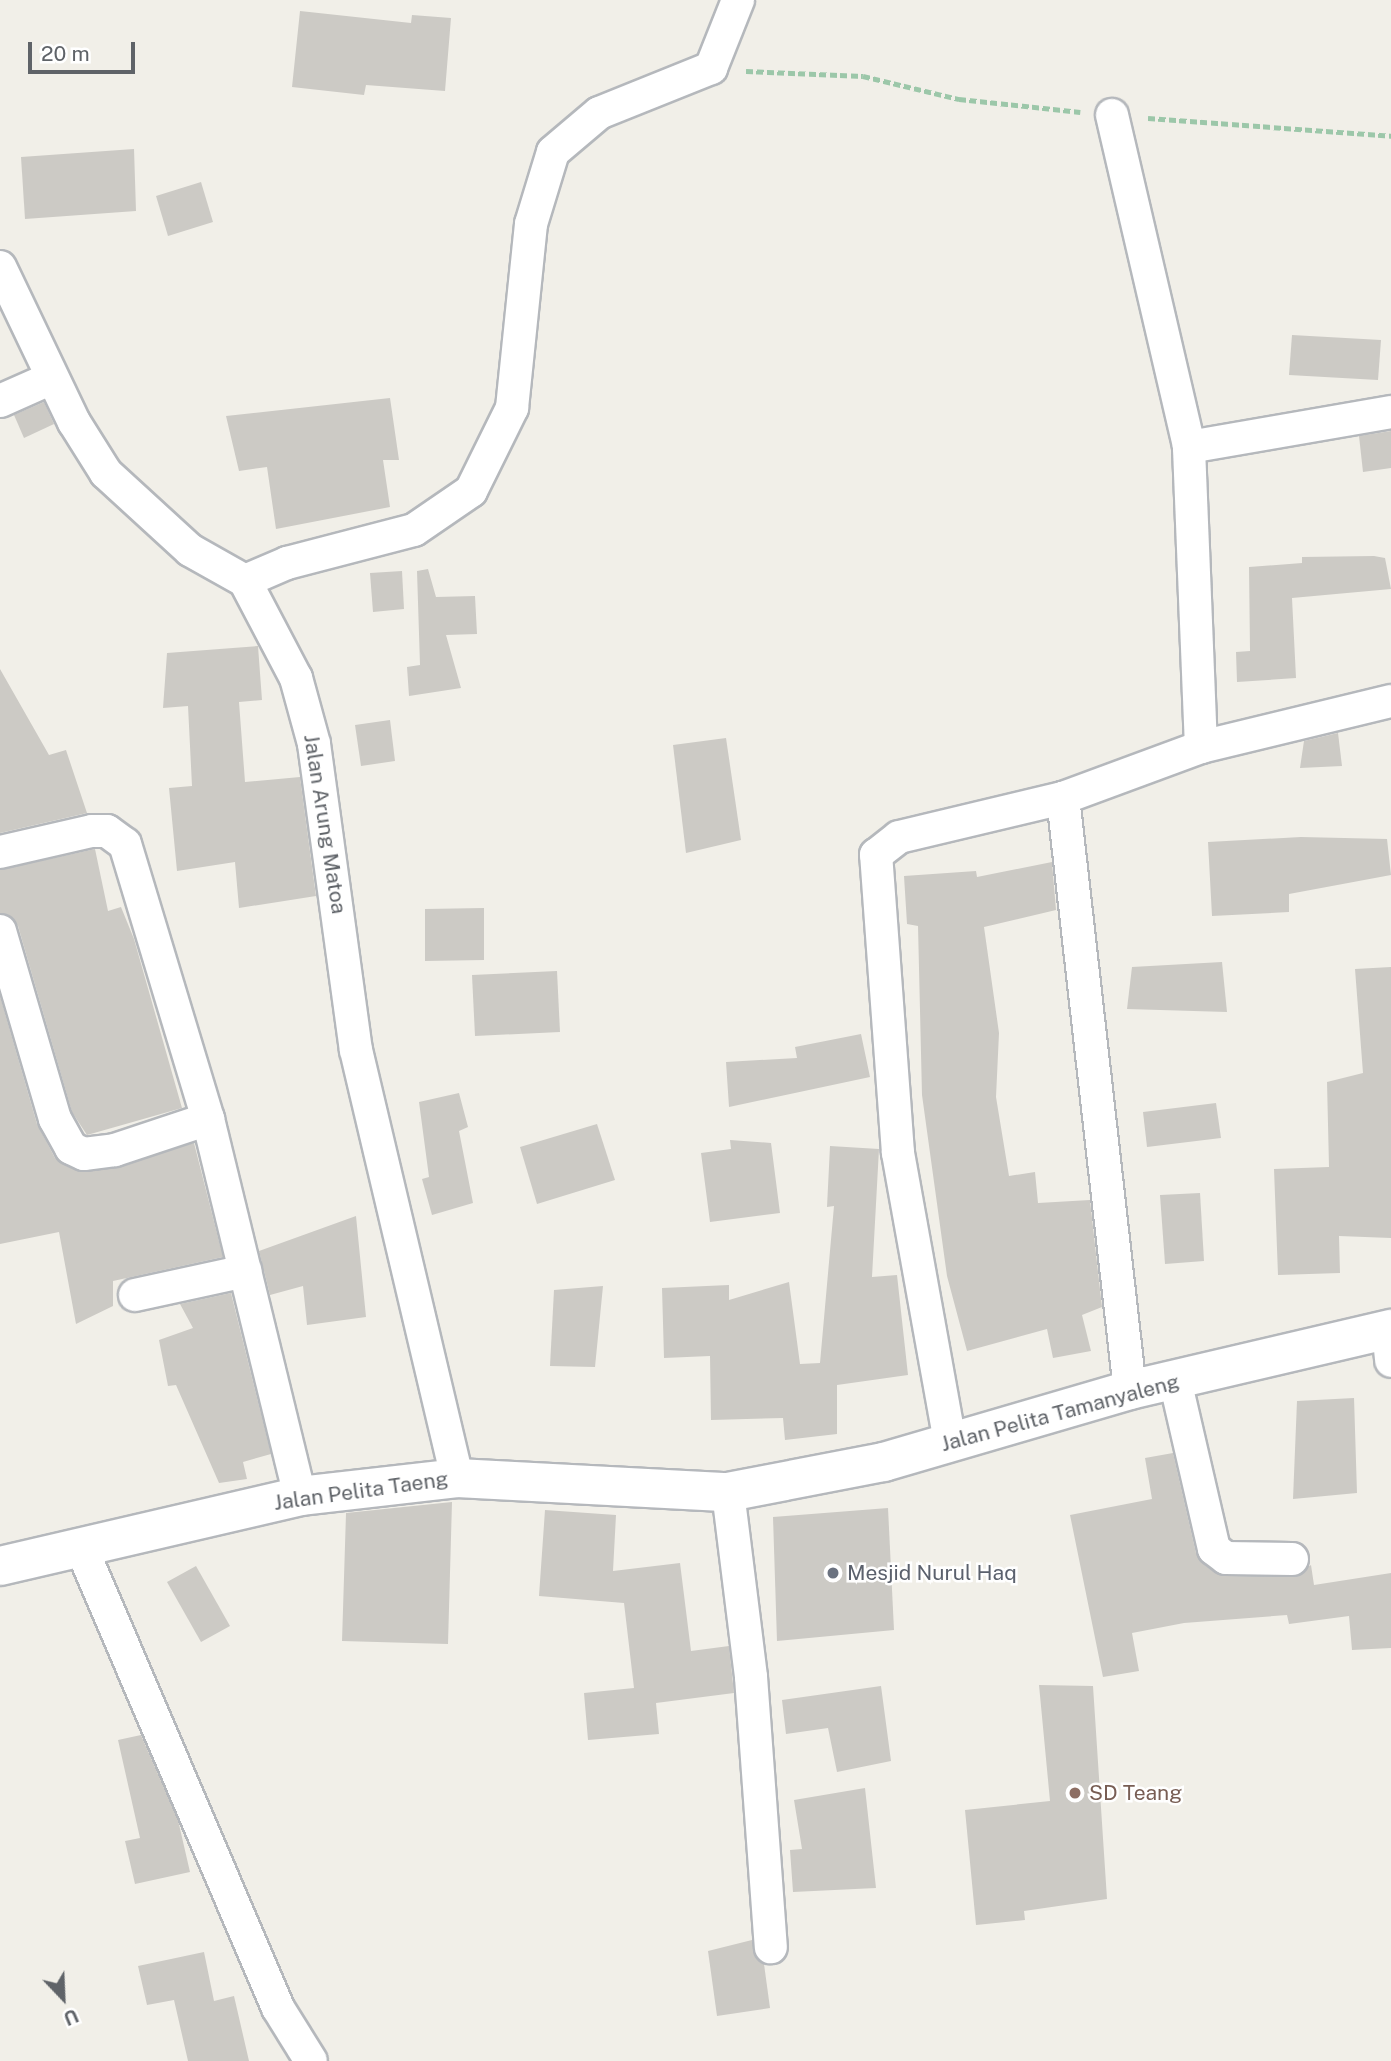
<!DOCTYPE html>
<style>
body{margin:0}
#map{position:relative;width:1391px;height:2061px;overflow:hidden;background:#f1efe8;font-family:"Public Sans",sans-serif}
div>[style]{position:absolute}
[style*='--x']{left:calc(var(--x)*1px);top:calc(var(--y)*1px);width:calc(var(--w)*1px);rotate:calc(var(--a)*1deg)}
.building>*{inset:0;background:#cccac5}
.path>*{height:4.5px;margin-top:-2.25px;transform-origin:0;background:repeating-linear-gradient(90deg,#9cc7a9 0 7px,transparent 0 10.5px)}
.roads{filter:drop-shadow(2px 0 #b5b8bc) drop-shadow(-2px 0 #b5b8bc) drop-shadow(0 2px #b5b8bc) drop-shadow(0 -2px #b5b8bc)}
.minor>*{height:32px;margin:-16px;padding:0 16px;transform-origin:16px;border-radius:16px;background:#fff}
.tertiary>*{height:38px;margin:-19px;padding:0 19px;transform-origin:19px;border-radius:19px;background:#fff}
.dots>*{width:19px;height:19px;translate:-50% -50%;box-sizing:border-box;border:4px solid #fff;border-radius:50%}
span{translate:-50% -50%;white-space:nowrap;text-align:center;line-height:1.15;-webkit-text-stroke:5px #fff;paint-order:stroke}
.street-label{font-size:21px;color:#5f6368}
.worship-label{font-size:21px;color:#5b616d}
.left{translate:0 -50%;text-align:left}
.education-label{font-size:21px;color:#785e54}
.north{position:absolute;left:28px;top:1963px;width:70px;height:70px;-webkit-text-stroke:5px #fff;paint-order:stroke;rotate:157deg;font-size:19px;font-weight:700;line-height:28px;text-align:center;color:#5f6368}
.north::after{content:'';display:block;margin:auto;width:24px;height:32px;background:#5f6368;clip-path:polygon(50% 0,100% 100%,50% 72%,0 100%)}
.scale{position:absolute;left:28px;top:42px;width:107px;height:32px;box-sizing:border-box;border:4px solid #5f6368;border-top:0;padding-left:9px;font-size:21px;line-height:24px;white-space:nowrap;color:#5f6368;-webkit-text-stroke:5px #fff;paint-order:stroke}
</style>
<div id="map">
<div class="building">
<i style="clip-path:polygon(300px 11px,411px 23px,412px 15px,451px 18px,445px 91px,366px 85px,364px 95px,292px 87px)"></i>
<i style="clip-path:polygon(134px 149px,136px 211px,25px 219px,21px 157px)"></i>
<i style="clip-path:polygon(201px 182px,213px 222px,168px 236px,156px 196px)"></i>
<i style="clip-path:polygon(1292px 335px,1381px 340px,1378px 380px,1289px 375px)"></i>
<i style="clip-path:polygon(390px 398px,399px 460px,383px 460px,390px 507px,276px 529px,267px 467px,239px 471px,226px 416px)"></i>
<i style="clip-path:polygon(44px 402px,54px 424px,24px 438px,14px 415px)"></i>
<i style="clip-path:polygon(1391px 431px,1391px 468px,1363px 472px,1359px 436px)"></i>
<i style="clip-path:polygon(1374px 556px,1385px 558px,1391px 589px,1292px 598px,1296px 678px,1237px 682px,1236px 652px,1250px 651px,1249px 567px,1302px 563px,1302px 557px)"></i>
<i style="clip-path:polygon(428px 569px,436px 597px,475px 596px,477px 634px,446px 635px,461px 688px,409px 696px,407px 667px,420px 665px,417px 571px)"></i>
<i style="clip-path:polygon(402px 571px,404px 609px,373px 612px,370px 573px)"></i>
<i style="clip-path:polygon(258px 646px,262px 700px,239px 702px,245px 782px,300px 777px,316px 896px,239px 908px,235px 862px,177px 871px,169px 788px,192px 786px,188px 706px,163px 708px,167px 653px)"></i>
<i style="clip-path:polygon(0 669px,49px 755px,66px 750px,87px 813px,0 833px)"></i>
<i style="clip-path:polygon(390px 720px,395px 761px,361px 766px,355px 725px)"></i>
<i style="clip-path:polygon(1338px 733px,1342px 766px,1300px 768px,1304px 741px)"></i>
<i style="clip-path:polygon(726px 738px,741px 840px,686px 853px,673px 745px)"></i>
<i style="clip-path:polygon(1301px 837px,1387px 839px,1391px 875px,1289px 894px,1289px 912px,1212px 916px,1208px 842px)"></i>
<i style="clip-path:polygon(95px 849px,108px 911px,121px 907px,134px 939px,182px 1108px,87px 1135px,72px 1112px,18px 926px,0 913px,0 870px)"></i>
<i style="clip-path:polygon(1052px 862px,1056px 910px,984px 927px,999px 1033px,996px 1097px,1009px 1176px,1035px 1172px,1038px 1203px,1090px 1200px,1102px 1307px,1082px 1315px,1091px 1351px,1053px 1358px,1047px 1329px,967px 1351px,947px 1276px,922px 1095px,918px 926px,907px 924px,904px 876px,976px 871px,977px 877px)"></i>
<i style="clip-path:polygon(484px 908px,484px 960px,425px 961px,425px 909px)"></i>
<i style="clip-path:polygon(1222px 962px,1227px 1012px,1127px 1009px,1132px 967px)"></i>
<i style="clip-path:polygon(1391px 967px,1391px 1238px,1339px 1236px,1340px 1273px,1278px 1275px,1274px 1169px,1329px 1167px,1327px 1082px,1363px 1073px,1355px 969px)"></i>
<i style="clip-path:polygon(557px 971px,560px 1032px,475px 1036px,472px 975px)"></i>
<i style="clip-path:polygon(0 996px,37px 1124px,55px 1158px,86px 1172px,194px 1143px,223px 1257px,113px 1281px,113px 1306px,76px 1324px,59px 1232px,0 1244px)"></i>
<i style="clip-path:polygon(861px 1034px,870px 1077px,729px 1107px,726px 1062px,797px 1058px,795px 1047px)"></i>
<i style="clip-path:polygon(459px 1093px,468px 1127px,459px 1131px,473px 1203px,432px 1215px,422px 1179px,429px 1177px,419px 1102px)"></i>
<i style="clip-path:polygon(1216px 1103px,1221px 1138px,1147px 1147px,1143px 1112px)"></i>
<i style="clip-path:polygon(597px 1124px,615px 1180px,537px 1204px,520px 1147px)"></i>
<i style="clip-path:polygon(730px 1140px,771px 1143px,780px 1213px,710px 1222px,701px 1153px,731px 1149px)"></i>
<i style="clip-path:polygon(830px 1146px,879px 1149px,872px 1277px,897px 1275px,908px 1375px,837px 1385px,837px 1434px,785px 1440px,783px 1418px,711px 1420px,710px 1356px,664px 1358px,662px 1288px,729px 1285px,729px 1300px,789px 1282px,800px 1364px,820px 1363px,834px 1206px,827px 1207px)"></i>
<i style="clip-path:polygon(1200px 1193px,1204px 1261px,1165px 1264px,1160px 1195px)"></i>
<i style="clip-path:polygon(356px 1216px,366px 1317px,307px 1325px,303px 1286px,270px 1295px,259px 1251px)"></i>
<i style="clip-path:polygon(603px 1286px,595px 1367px,550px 1366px,554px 1290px)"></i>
<i style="clip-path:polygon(231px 1293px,271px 1454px,243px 1462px,247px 1479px,219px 1483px,176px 1385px,168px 1386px,159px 1340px,193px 1328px,180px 1304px)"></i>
<i style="clip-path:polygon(1354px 1398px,1357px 1493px,1293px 1499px,1297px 1401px)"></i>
<i style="clip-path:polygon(1173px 1453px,1196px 1553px,1206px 1566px,1226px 1576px,1292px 1577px,1311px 1565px,1314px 1585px,1391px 1573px,1391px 1648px,1352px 1650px,1349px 1616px,1289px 1624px,1287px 1615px,1184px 1623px,1132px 1633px,1139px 1671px,1103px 1677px,1070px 1515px,1152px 1499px,1145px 1458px)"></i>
<i style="clip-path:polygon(452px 1502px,448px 1644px,342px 1641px,346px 1513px)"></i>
<i style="clip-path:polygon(888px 1508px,894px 1630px,777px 1641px,773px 1517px)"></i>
<i style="clip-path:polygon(545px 1510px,616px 1515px,613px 1571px,680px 1563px,691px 1651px,729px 1646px,734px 1693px,656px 1703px,659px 1734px,588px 1740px,584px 1693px,634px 1688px,624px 1603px,539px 1596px)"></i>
<i style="clip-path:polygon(196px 1566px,230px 1626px,201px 1642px,167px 1582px)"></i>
<i style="clip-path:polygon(1039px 1685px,1093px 1686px,1107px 1899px,1024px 1911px,1025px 1920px,976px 1925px,965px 1810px,1050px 1801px)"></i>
<i style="clip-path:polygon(881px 1686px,891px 1761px,837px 1772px,828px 1728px,786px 1734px,782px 1700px)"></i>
<i style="clip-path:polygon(141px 1735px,178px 1820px,190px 1872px,135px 1884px,125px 1841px,140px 1838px,118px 1740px)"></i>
<i style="clip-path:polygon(865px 1788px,876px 1888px,793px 1892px,790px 1850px,802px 1849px,794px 1800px)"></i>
<i style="clip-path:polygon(752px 1940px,764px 1964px,770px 2008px,717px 2016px,708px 1951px)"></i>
<i style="clip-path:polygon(204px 1952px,214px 2001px,234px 1996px,249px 2061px,188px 2061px,174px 2000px,147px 2005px,138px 1966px)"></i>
</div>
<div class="path">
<i style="--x:746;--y:71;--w:117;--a:2.4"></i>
<i style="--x:863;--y:76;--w:99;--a:13.5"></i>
<i style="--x:959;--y:99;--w:122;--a:6.1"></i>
<i style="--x:1148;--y:118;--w:244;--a:4.2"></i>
</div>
<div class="roads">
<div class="minor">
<i style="--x:1112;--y:115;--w:341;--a:76.9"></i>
<i style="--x:0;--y:267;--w:172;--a:64.5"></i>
<i style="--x:74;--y:422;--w:60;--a:57.9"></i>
<i style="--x:106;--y:473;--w:114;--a:42.5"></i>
<i style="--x:190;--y:550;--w:63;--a:29.4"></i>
<i style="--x:245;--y:581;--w:110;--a:62.3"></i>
<i style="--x:296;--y:678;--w:68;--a:74.7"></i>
<i style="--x:314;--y:744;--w:309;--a:82.2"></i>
<i style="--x:356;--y:1050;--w:440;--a:76.7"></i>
<i style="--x:0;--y:401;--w:57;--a:-23.9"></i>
<i style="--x:245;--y:581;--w:46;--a:-23.2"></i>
<i style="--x:287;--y:563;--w:131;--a:-14.6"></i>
<i style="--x:414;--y:530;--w:69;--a:-34.4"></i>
<i style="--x:471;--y:491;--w:93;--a:-63.7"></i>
<i style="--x:512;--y:408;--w:185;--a:-84.1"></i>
<i style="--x:531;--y:224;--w:75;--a:-73"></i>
<i style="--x:553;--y:152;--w:60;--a:-40.3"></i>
<i style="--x:599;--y:113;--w:121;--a:-21.9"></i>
<i style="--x:711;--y:68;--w:73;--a:-68.3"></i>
<i style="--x:1201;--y:747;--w:300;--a:-92.3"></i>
<i style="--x:1189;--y:447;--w:205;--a:-9.8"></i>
<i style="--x:1063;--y:798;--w:596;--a:83.54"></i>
<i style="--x:0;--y:852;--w:94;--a:-12.9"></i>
<i style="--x:92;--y:831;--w:15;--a:0"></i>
<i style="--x:107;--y:831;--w:22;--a:36"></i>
<i style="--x:125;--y:844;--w:287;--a:73.2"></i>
<i style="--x:0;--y:931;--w:196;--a:73.7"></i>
<i style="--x:55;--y:1119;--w:33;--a:61"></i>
<i style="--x:71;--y:1148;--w:14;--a:25"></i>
<i style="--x:84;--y:1154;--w:31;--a:-7"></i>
<i style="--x:115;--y:1150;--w:98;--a:-18.4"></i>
<i style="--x:208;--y:1119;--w:388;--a:76.3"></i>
<i style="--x:135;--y:1295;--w:113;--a:-12.3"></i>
<i style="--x:1388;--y:1330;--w:31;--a:84"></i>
<i style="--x:1175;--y:1380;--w:173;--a:77"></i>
<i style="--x:1214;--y:1549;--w:15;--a:37"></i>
<i style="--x:1226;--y:1558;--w:66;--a:0.9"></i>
<i style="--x:950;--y:1442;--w:294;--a:-100.2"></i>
<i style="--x:898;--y:1153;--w:299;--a:-94.2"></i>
<i style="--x:876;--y:855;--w:29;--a:-38"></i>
<i style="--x:899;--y:837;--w:169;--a:-13.4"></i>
<i style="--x:1063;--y:798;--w:147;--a:-20.3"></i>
<i style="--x:1201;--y:747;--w:195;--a:-13.6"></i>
<i style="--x:728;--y:1492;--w:186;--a:82.9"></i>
<i style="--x:751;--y:1677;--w:271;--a:85.8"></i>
<i style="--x:81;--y:1547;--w:501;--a:66.86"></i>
<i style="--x:278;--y:2008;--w:62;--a:58.1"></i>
</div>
<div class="tertiary">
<i style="--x:0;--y:1566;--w:308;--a:-13.1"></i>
<i style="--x:300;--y:1496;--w:158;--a:-6.5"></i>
<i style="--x:457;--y:1478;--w:271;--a:3"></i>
<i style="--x:728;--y:1492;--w:159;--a:-10.9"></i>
<i style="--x:884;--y:1462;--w:256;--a:-16.3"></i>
<i style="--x:1130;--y:1390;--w:268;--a:-13.2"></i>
</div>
</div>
<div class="dots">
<i style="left:833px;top:1573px;background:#6b7280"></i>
<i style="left:1075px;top:1793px;background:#8d6e63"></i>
</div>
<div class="street-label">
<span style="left:325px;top:824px;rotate:81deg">Jalan Arung Matoa</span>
<span style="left:1060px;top:1413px;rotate:-15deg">Jalan Pelita Tamanyaleng</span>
<span style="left:361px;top:1491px;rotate:-8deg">Jalan Pelita Taeng</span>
</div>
<div class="worship-label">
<span class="left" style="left:847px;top:1573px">Mesjid Nurul Haq</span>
</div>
<div class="education-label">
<span class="left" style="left:1089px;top:1793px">SD Teang</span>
</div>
<div class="north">U</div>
<div class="scale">20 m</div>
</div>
